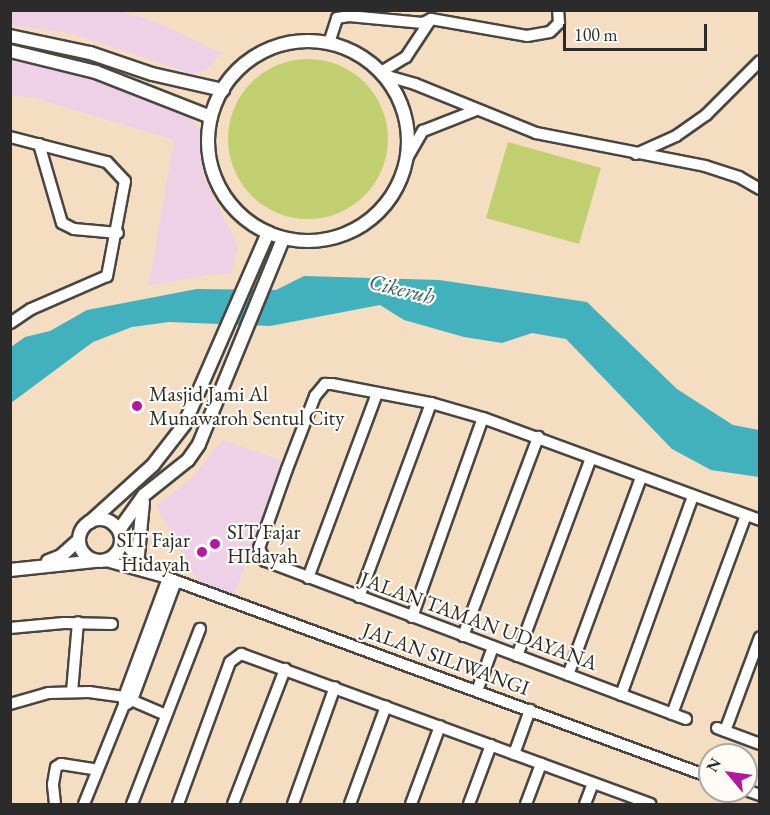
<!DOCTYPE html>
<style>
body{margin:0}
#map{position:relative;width:770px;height:815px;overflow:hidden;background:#f5ddc2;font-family:"EB Garamond",serif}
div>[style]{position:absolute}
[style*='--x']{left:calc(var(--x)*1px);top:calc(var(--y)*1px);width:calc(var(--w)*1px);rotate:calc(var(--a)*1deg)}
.built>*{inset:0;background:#eed0e7}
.green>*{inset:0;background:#c2cf71}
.round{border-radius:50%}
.water>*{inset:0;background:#42b1be}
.roads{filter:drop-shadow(2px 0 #494642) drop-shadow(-2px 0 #494642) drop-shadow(0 2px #494642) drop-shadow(0 -2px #494642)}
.minor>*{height:10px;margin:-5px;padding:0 5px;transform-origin:5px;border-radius:5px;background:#fff}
.major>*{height:12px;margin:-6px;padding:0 6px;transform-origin:6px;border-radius:6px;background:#fff}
.major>.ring{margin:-6px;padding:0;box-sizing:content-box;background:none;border:12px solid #fff;border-radius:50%}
.dots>*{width:16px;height:16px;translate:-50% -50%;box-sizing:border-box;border:3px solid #fdfcf7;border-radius:50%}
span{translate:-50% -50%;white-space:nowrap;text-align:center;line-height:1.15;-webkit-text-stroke:4.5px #fdfcf7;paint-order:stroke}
.poi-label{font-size:21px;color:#2b2b2b}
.left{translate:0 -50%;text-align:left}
.right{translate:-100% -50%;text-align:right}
.street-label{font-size:21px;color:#2b2b2b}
.water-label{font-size:22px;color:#346166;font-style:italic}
.frame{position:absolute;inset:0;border:12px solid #2b2b2b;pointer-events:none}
.north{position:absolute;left:698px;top:743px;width:60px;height:60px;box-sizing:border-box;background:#fdfcf7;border:2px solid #a9a8a5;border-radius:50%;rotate:299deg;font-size:16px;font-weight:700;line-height:24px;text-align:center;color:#2b2b2b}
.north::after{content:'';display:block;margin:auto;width:21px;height:27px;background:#b5179e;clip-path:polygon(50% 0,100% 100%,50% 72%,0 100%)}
.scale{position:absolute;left:563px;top:24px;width:144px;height:27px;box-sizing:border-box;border:3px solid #2b2b2b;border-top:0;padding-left:8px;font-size:18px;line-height:21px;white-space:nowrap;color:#2b2b2b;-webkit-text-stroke:4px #fdfcf7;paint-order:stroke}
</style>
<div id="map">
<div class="built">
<i style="clip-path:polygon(10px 11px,119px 11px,154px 21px,221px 53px,206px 70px,193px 74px,70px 33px,11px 25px)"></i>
<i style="clip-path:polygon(10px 61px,85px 74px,151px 97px,190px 116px,201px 132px,200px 153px,205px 181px,238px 245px,231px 274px,211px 274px,149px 286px,174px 140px,35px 98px,11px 95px)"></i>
<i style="clip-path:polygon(222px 440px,283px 461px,234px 596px,198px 581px,156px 506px,193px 477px)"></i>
</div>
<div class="green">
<i class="round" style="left:228px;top:59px;width:160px;height:160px"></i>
<i style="clip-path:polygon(508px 142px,601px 168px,579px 244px,486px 218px)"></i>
</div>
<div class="water">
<i style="clip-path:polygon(304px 276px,439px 280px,587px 302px,677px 389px,733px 425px,759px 430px,759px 477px,711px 470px,672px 449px,566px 339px,532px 333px,502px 343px,464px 337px,404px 320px,380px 305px,270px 326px,169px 322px,132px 327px,93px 342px,11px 403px,11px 347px,25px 337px,50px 331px,87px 310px,197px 289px,276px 290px)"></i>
</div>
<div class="roads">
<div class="minor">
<i style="--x:329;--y:43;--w:26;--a:-72"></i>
<i style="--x:337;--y:18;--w:12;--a:-9"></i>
<i style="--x:349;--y:16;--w:74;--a:5.4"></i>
<i style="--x:423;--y:23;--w:9;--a:-27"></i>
<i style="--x:431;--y:19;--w:97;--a:10"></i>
<i style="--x:527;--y:36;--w:23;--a:-10"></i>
<i style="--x:550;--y:32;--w:13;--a:-45"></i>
<i style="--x:559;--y:23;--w:13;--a:-94"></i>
<i style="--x:381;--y:72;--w:29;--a:-31"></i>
<i style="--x:406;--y:57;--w:45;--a:-56.7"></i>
<i style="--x:384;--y:75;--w:32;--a:16"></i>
<i style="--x:415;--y:84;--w:131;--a:22"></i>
<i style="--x:536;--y:133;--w:172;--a:11"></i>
<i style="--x:705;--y:166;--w:36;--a:18"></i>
<i style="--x:739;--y:177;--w:24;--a:30"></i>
<i style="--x:10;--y:137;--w:100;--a:14.5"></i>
<i style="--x:107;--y:162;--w:26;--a:47"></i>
<i style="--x:125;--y:181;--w:97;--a:100.7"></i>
<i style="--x:107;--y:276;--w:83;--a:156.5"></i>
<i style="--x:31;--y:309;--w:25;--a:146"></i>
<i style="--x:39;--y:144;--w:82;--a:73.8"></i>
<i style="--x:62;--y:223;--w:13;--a:27"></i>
<i style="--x:74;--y:229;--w:44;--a:5.2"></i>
<i style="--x:636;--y:154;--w:44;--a:-24.2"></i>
<i style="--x:676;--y:136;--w:37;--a:-35"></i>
<i style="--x:706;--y:115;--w:76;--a:-45"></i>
<i style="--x:406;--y:160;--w:34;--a:-60"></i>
<i style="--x:423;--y:131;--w:55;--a:-21.4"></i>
<i style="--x:122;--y:540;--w:42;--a:49.8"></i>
<i style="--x:106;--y:561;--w:64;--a:15.3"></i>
<i style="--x:168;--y:578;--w:577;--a:20.16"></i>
<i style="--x:308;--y:578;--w:197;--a:-69.5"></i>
<i style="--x:359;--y:597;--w:207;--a:-69.6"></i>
<i style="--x:412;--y:617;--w:211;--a:-70.4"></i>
<i style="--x:10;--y:628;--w:54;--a:-5.3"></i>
<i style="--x:64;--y:623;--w:48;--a:1.2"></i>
<i style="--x:463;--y:636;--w:213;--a:-69.3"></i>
<i style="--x:517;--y:656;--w:211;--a:-69.5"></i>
<i style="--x:568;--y:675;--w:210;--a:-69.7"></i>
<i style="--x:477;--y:691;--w:47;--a:-70"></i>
<i style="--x:72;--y:692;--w:70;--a:-85.1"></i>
<i style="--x:621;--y:695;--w:212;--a:-70.1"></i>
<i style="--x:10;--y:704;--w:40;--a:-16"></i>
<i style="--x:48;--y:693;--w:41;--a:-1.4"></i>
<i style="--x:89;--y:692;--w:35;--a:8"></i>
<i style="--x:124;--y:697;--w:46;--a:23.2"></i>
<i style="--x:127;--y:704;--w:6;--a:-39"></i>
<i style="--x:132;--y:700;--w:127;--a:-69.7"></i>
<i style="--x:672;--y:714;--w:212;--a:-69.6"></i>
<i style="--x:686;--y:719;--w:450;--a:-159.4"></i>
<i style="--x:265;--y:561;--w:14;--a:-115"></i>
<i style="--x:259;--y:548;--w:84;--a:-70.5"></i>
<i style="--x:287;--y:469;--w:78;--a:-69"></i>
<i style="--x:315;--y:396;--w:16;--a:-50"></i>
<i style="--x:325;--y:384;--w:7;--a:0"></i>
<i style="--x:332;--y:384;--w:101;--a:10.9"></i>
<i style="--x:431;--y:403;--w:54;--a:16.1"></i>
<i style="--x:483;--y:418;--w:295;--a:20.2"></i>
<i style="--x:717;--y:728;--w:46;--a:20.4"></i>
<i style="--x:725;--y:731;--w:100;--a:-69.6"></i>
<i style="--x:514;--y:754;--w:47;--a:-70"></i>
<i style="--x:746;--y:790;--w:15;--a:20"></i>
<i style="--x:55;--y:804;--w:20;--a:-96"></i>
<i style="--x:53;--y:784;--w:17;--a:-80"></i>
<i style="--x:56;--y:767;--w:6;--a:-31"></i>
<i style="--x:61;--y:764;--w:37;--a:9"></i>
<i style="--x:84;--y:804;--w:107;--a:-68"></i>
<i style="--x:124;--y:705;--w:8;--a:-90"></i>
<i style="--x:124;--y:697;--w:127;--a:-69.7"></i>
<i style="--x:132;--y:804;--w:188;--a:-68.8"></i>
<i style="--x:178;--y:804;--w:151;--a:-69.9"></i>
<i style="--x:230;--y:662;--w:14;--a:-36"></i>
<i style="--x:241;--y:654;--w:436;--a:20.1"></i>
<i style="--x:233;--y:804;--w:145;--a:-68.9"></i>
<i style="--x:293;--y:804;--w:124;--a:-70.3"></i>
<i style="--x:350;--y:804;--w:104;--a:-69.8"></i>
<i style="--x:411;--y:804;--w:83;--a:-69.6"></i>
<i style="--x:469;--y:804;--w:63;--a:-69.6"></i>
<i style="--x:526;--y:804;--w:43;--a:-69.4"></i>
<i style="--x:585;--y:804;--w:22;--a:-69"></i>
</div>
<div class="major">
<i style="--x:10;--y:36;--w:82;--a:12"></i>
<i style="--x:90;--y:53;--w:65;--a:18.7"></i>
<i style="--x:152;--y:74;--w:73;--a:12.7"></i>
<i class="ring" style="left:208px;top:41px;width:188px;height:188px"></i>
<i style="--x:10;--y:51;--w:89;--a:13.7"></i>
<i style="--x:96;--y:72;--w:123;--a:21.4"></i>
<i class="ring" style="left:79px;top:519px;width:30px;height:30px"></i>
<i style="--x:90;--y:522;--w:85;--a:-42.1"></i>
<i style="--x:153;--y:465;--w:51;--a:-52.2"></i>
<i style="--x:184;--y:425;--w:210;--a:-66.4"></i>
<i style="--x:119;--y:530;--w:43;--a:-54.5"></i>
<i style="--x:144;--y:495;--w:56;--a:-38.5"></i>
<i style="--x:188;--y:460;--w:19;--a:-55"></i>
<i style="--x:199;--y:444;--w:222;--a:-67.7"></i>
<i style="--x:138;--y:555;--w:53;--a:-84.6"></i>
<i style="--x:48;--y:561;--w:14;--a:-21"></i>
<i style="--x:61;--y:556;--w:24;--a:-42"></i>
<i style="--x:10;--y:570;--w:85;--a:-6"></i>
</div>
</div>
<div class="dots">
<i style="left:137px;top:406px;background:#b5179e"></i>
<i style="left:215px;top:544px;background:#b5179e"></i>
<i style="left:202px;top:552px;background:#b5179e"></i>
</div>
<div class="poi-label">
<span class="left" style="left:149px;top:406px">Masjid Jami Al<br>Munawaroh Sentul City</span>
<span class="left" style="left:227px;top:544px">SIT Fajar<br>HIdayah</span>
<span class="right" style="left:190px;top:552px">SIT Fajar<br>Hidayah</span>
</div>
<div class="street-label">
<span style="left:479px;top:621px;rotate:20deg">JALAN TAMAN UDAYANA</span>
<span style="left:446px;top:659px;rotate:20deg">JALAN SILIWANGI</span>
</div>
<div class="water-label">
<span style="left:402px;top:289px;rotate:14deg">Cikeruh</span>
</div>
<div class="frame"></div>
<div class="north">N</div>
<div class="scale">100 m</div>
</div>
